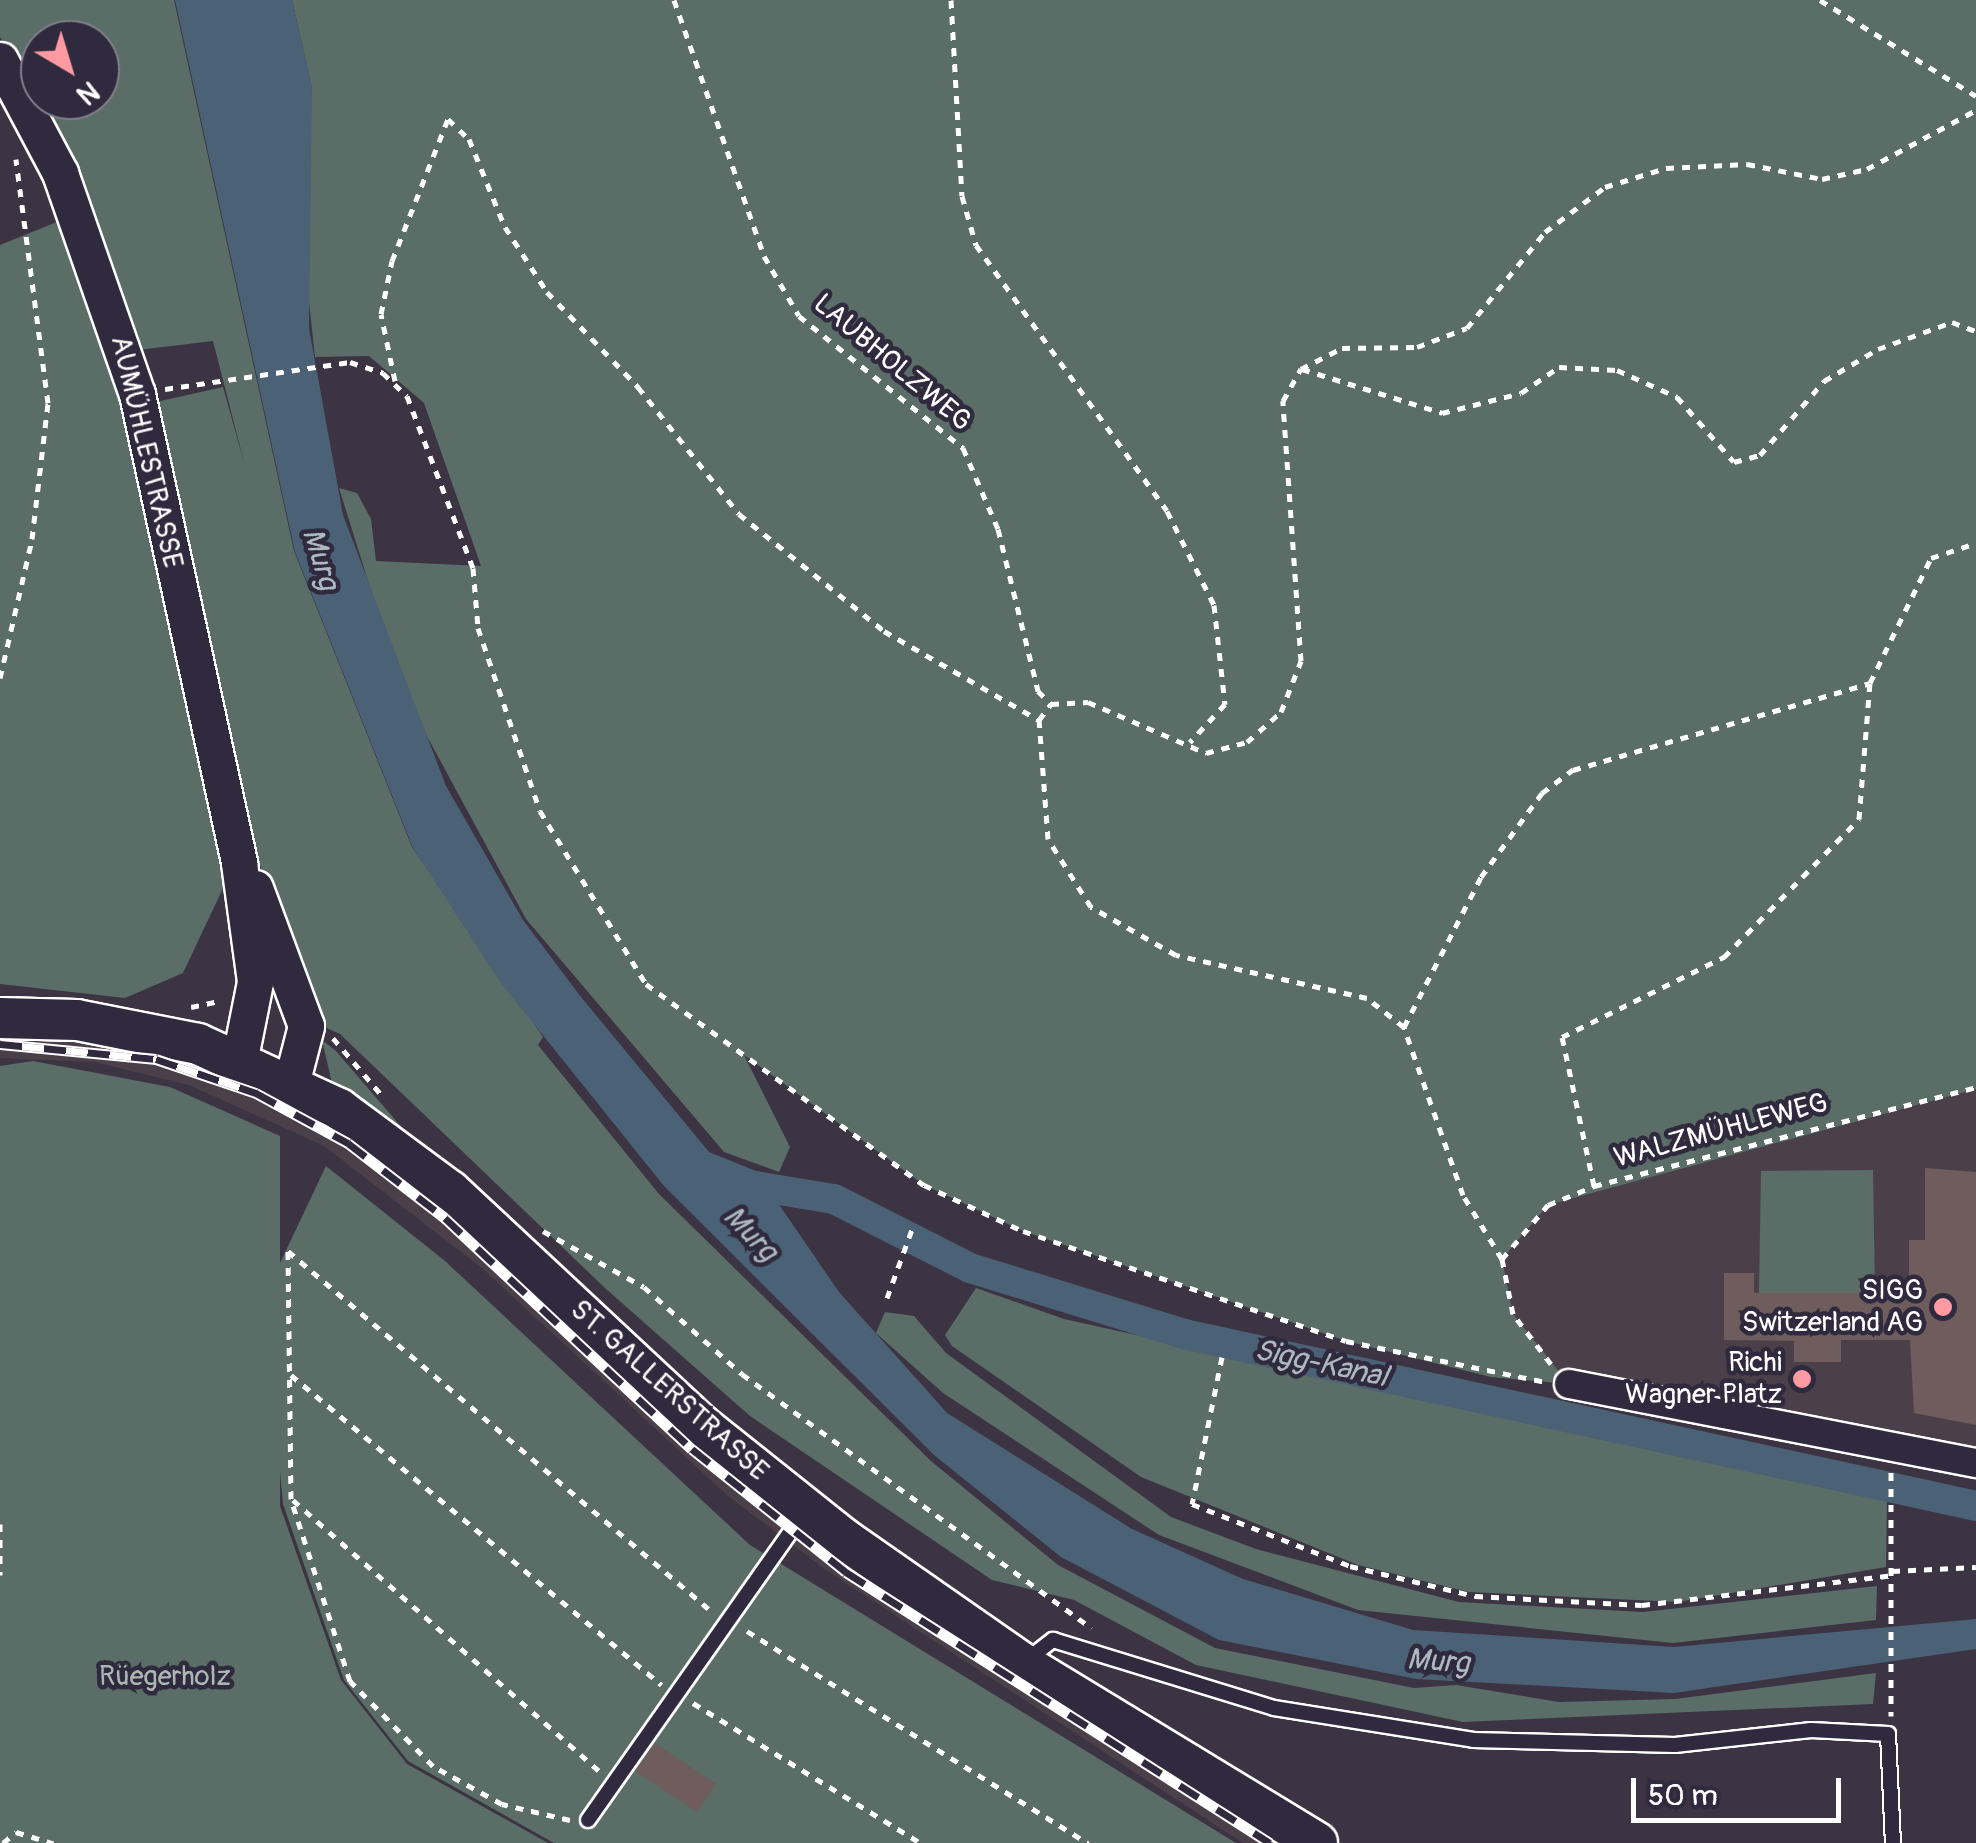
<!DOCTYPE html>
<meta charset="utf-8">
<style>
body{margin:0}
#map{position:relative;width:1976px;height:1843px;overflow:hidden;background:#3c3443;font-family:Pangolin,sans-serif}
div>[style]{position:absolute}
[style*='--x']{left:calc(var(--x)*1px);top:calc(var(--y)*1px);width:calc(var(--w)*1px);rotate:calc(var(--a)*1deg)}
.built>*{inset:0;background:#4b404a}
.green>*{inset:0;background:#5a6d66}
.water>*{inset:0;background:#4b6176}
.canal>*{height:30px;margin:-15px;padding:0 15px;transform-origin:15px;border-radius:15px;background:#4b6176}
.building>*{inset:0;background:#6f5c5c}
.path>*{height:5px;margin-top:-2.5px;transform-origin:0;background:repeating-linear-gradient(90deg,#fff 0 8px,transparent 0 16px)}
.roads{filter:drop-shadow(2px 0 #fff) drop-shadow(-2px 0 #fff) drop-shadow(0 2px #fff) drop-shadow(0 -2px #fff)}
.service>*{height:14px;margin:-7px;padding:0 7px;transform-origin:7px;border-radius:7px;background:#2f2a3d}
.minor>*{height:28px;margin:-14px;padding:0 14px;transform-origin:14px;border-radius:14px;background:#2f2a3d}
.tertiary>*{height:35px;margin:-17.5px;padding:0 17.5px;transform-origin:17.5px;border-radius:17.5px;background:#2f2a3d}
.secondary>*{height:40px;margin:-20px;padding:0 20px;transform-origin:20px;border-radius:20px;background:#2f2a3d}
.rail>*{height:11px;margin-top:-5.5px;transform-origin:0;background:repeating-linear-gradient(90deg,#2f2a3d 0 22px,#fff 0 44px);box-sizing:border-box;border-block:2px solid #fff}
.dots>*{width:28px;height:28px;translate:-50% -50%;box-sizing:border-box;border:5px solid #2f2a3d;border-radius:50%}
span{translate:-50% -50%;white-space:nowrap;text-align:center;line-height:1.15;-webkit-text-stroke:9px #2f2a3d;paint-order:stroke}
.street-label{font-size:28px;color:#fff}
.poi-label{font-size:28px;color:#fff}
.right{translate:-100% -50%;text-align:right}
.park-label{font-size:28px;color:#acb6b2}
.water-label{font-size:30px;color:#aeb8c1;font-style:italic}
.north{position:absolute;left:20px;top:20px;width:100px;height:100px;box-sizing:border-box;background:#2f2a3d;border:2px solid #827f8b;border-radius:50%;rotate:142deg;font-size:28px;font-weight:700;line-height:40px;text-align:center;color:#fff}
.north::after{content:'';display:block;margin:auto;width:35px;height:45px;background:#ff9aa2;clip-path:polygon(50% 0,100% 100%,50% 72%,0 100%)}
.scale{position:absolute;left:1631px;top:1778px;width:210px;height:45px;box-sizing:border-box;border:5px solid #fff;border-top:0;padding-left:12px;font-size:30px;line-height:35px;white-space:nowrap;color:#fff;-webkit-text-stroke:8px #2f2a3d;paint-order:stroke}
</style>
<div id="map">
<div class="built">
<i style="clip-path:polygon(0 1035px,57px 1036px,208px 1066px,317px 1116px,408px 1177px,649px 1399px,1284px 1843px,1243px 1843px,829px 1572px,729px 1497px,483px 1269px,324px 1146px,189px 1085px,94px 1062px,0 1058px)"></i>
<i style="clip-path:polygon(1976px 1089px,1976px 1463px,1569px 1384px,1513px 1314px,1502px 1259px,1548px 1205px)"></i>
</div>
<div class="green">
<i style="clip-path:polygon(0 0,174px 0,294px 551px,412px 847px,543px 1037px,538px 1045px,659px 1194px,931px 1461px,1058px 1565px,1215px 1648px,1414px 1688px,1456px 1685px,1559px 1702px,1675px 1699px,1876px 1673px,1873px 1704px,1463px 1722px,1196px 1665px,1074px 1600px,992px 1580px,750px 1416px,606px 1289px,340px 1034px,320px 1025px,238px 807px,152px 403px,223px 387px,245px 466px,213px 341px,138px 350px,40px 100px,100px 100px,100px 40px,40px 40px,40px 99px,0 37px)"></i>
<i style="clip-path:polygon(292px 0,1976px 0,1976px 1089px,1548px 1205px,1502px 1259px,1513px 1314px,1569px 1384px,1491px 1377px,1346px 1341px,1023px 1231px,924px 1185px,744px 1055px,790px 1147px,779px 1172px,724px 1152px,526px 919px,402px 690px,339px 488px,357px 493px,371px 519px,376px 561px,481px 566px,424px 403px,369px 356px,315px 357px,303px 246px,312px 88px)"></i>
<i style="clip-path:polygon(64px 219px,123px 393px,225px 884px,183px 973px,125px 998px,0 984px,0 245px)"></i>
<i style="clip-path:polygon(322px 1040px,336px 1051px,410px 1137px,332px 1083px)"></i>
<i style="clip-path:polygon(33px 1061px,170px 1087px,280px 1136px,280px 1263px,326px 1166px,445px 1261px,750px 1545px,1236px 1843px,554px 1843px,408px 1761px,344px 1680px,283px 1504px,280px 1472px,280px 1506px,341px 1680px,407px 1764px,548px 1843px,0 1843px,0 1066px)"></i>
<i style="clip-path:polygon(1873px 1170px,1875px 1293px,1759px 1293px,1761px 1171px)"></i>
<i style="clip-path:polygon(976px 1288px,1064px 1319px,1887px 1501px,1886px 1567px,1678px 1602px,1469px 1592px,1358px 1565px,1141px 1477px,952px 1346px,945px 1335px)"></i>
<i style="clip-path:polygon(885px 1312px,914px 1316px,946px 1353px,1171px 1517px,1256px 1549px,1459px 1602px,1643px 1612px,1877px 1586px,1876px 1620px,1673px 1643px,1358px 1610px,1159px 1535px,943px 1393px,876px 1333px)"></i>
</div>
<div class="water">
<i style="clip-path:polygon(175px 0,292px 0,312px 87px,309px 328px,343px 515px,446px 786px,523px 920px,581px 997px,709px 1152px,756px 1171px,839px 1292px,947px 1413px,1132px 1529px,1243px 1579px,1413px 1630px,1674px 1647px,1976px 1619px,1976px 1649px,1674px 1693px,1416px 1679px,1219px 1640px,1061px 1557px,934px 1455px,664px 1186px,501px 983px,413px 848px,295px 552px)"></i>
</div>
<div class="canal">
<i style="--x:731;--y:1182;--w:104;--a:9.4"></i>
<i style="--x:834;--y:1199;--w:153;--a:26.9"></i>
<i style="--x:970;--y:1268;--w:224;--a:17.1"></i>
<i style="--x:1184;--y:1334;--w:810;--a:12.25"></i>
</div>
<div class="building">
<i style="clip-path:polygon(1925px 1168px,1976px 1172px,1976px 1425px,1914px 1413px,1910px 1340px,1841px 1340px,1841px 1362px,1794px 1362px,1794px 1341px,1724px 1340px,1724px 1273px,1754px 1273px,1754px 1293px,1909px 1293px,1909px 1240px,1925px 1240px)"></i>
<i style="clip-path:polygon(655px 1743px,716px 1784px,697px 1812px,635px 1771px)"></i>
</div>
<div class="path">
<i style="--x:674;--y:0;--w:271;--a:70.6"></i>
<i style="--x:764;--y:256;--w:69;--a:59.7"></i>
<i style="--x:799;--y:316;--w:211;--a:38.8"></i>
<i style="--x:963;--y:448;--w:88;--a:66.6"></i>
<i style="--x:998;--y:529;--w:167;--a:76.1"></i>
<i style="--x:1038;--y:691;--w:18;--a:45"></i>
<i style="--x:951;--y:0;--w:196;--a:86.8"></i>
<i style="--x:962;--y:196;--w:51;--a:74.1"></i>
<i style="--x:976;--y:245;--w:327;--a:54.3"></i>
<i style="--x:1167;--y:511;--w:105;--a:63.4"></i>
<i style="--x:1214;--y:605;--w:100;--a:83.7"></i>
<i style="--x:1225;--y:704;--w:52;--a:132.6"></i>
<i style="--x:1820;--y:0;--w:183;--a:31.6"></i>
<i style="--x:1302;--y:369;--w:147;--a:17.4"></i>
<i style="--x:1442;--y:413;--w:81;--a:-14.2"></i>
<i style="--x:1521;--y:393;--w:46;--a:-34.4"></i>
<i style="--x:1559;--y:367;--w:58;--a:3"></i>
<i style="--x:1617;--y:370;--w:66;--a:24.2"></i>
<i style="--x:1677;--y:397;--w:86;--a:48.8"></i>
<i style="--x:1734;--y:462;--w:27;--a:-15"></i>
<i style="--x:1760;--y:455;--w:98;--a:-49.1"></i>
<i style="--x:1824;--y:381;--w:63;--a:-30.7"></i>
<i style="--x:1878;--y:349;--w:79;--a:-20"></i>
<i style="--x:1952;--y:322;--w:26;--a:21"></i>
<i style="--x:395;--y:381;--w:68;--a:-101.8"></i>
<i style="--x:381;--y:314;--w:54;--a:-78.3"></i>
<i style="--x:392;--y:261;--w:153;--a:-68.5"></i>
<i style="--x:448;--y:119;--w:29;--a:44"></i>
<i style="--x:469;--y:139;--w:95;--a:67.8"></i>
<i style="--x:505;--y:227;--w:77;--a:57.1"></i>
<i style="--x:547;--y:292;--w:132;--a:46.2"></i>
<i style="--x:638;--y:387;--w:162;--a:51.5"></i>
<i style="--x:739;--y:514;--w:186;--a:38.9"></i>
<i style="--x:884;--y:631;--w:179;--a:29.9"></i>
<i style="--x:165;--y:389;--w:187;--a:-8.3"></i>
<i style="--x:350;--y:362;--w:35;--a:18"></i>
<i style="--x:383;--y:373;--w:33;--a:44"></i>
<i style="--x:407;--y:396;--w:184;--a:69"></i>
<i style="--x:473;--y:568;--w:60;--a:85.2"></i>
<i style="--x:478;--y:628;--w:193;--a:71.3"></i>
<i style="--x:540;--y:811;--w:203;--a:58.5"></i>
<i style="--x:646;--y:984;--w:343;--a:35.9"></i>
<i style="--x:924;--y:1185;--w:109;--a:24.9"></i>
<i style="--x:1023;--y:1231;--w:341;--a:18.8"></i>
<i style="--x:1346;--y:1341;--w:203;--a:11.6"></i>
<i style="--x:0;--y:678;--w:143;--a:-77"></i>
<i style="--x:32;--y:539;--w:137;--a:-83.3"></i>
<i style="--x:48;--y:403;--w:246;--a:-97.5"></i>
<i style="--x:191;--y:1007;--w:29;--a:-12"></i>
<i style="--x:1404;--y:1027;--w:169;--a:-62.8"></i>
<i style="--x:1481;--y:877;--w:104;--a:-54"></i>
<i style="--x:1542;--y:793;--w:39;--a:-37"></i>
<i style="--x:1573;--y:770;--w:309;--a:-16.3"></i>
<i style="--x:333;--y:1038;--w:79;--a:49.6"></i>
<i style="--x:1594;--y:1186;--w:152;--a:-102.1"></i>
<i style="--x:1562;--y:1037;--w:181;--a:-26.3"></i>
<i style="--x:1724;--y:957;--w:193;--a:-45.6"></i>
<i style="--x:1859;--y:819;--w:136;--a:-85.4"></i>
<i style="--x:1870;--y:683;--w:139;--a:-64"></i>
<i style="--x:1931;--y:558;--w:47;--a:-18.4"></i>
<i style="--x:543;--y:1231;--w:115;--a:29"></i>
<i style="--x:644;--y:1287;--w:131;--a:41.6"></i>
<i style="--x:742;--y:1374;--w:432;--a:36"></i>
<i style="--x:1502;--y:1259;--w:71;--a:-49.6"></i>
<i style="--x:1548;--y:1205;--w:50;--a:-22.4"></i>
<i style="--x:1594;--y:1186;--w:395;--a:-14.5"></i>
<i style="--x:887;--y:1298;--w:79;--a:-70"></i>
<i style="--x:1222;--y:1357;--w:150;--a:101.5"></i>
<i style="--x:1192;--y:1504;--w:170;--a:21.4"></i>
<i style="--x:1350;--y:1566;--w:129;--a:13.5"></i>
<i style="--x:1475;--y:1596;--w:167;--a:3.1"></i>
<i style="--x:1642;--y:1605;--w:252;--a:-6.8"></i>
<i style="--x:1551;--y:1364;--w:63;--a:-127.2"></i>
<i style="--x:1513;--y:1314;--w:56;--a:-101.3"></i>
<i style="--x:1502;--y:1259;--w:75;--a:-121.4"></i>
<i style="--x:1463;--y:1195;--w:178;--a:-109.4"></i>
<i style="--x:1404;--y:1027;--w:47;--a:-141.9"></i>
<i style="--x:1367;--y:998;--w:196;--a:-167.3"></i>
<i style="--x:1176;--y:955;--w:98;--a:-150.5"></i>
<i style="--x:1091;--y:907;--w:80;--a:-122.3"></i>
<i style="--x:1048;--y:839;--w:119;--a:-94.3"></i>
<i style="--x:1039;--y:720;--w:20;--a:-53"></i>
<i style="--x:1051;--y:704;--w:37;--a:-3"></i>
<i style="--x:1088;--y:702;--w:129;--a:23.4"></i>
<i style="--x:1206;--y:753;--w:42;--a:-15"></i>
<i style="--x:1247;--y:742;--w:45;--a:-41.4"></i>
<i style="--x:1281;--y:712;--w:55;--a:-68.6"></i>
<i style="--x:1301;--y:661;--w:261;--a:-94"></i>
<i style="--x:1283;--y:401;--w:37;--a:-61"></i>
<i style="--x:1301;--y:369;--w:46;--a:-27.1"></i>
<i style="--x:1342;--y:348;--w:75;--a:-0.8"></i>
<i style="--x:1417;--y:347;--w:53;--a:-20.8"></i>
<i style="--x:1467;--y:328;--w:124;--a:-50.9"></i>
<i style="--x:1545;--y:232;--w:75;--a:-36.9"></i>
<i style="--x:1605;--y:187;--w:64;--a:-17.3"></i>
<i style="--x:1666;--y:168;--w:81;--a:-2.8"></i>
<i style="--x:1747;--y:164;--w:76;--a:11.3"></i>
<i style="--x:1822;--y:179;--w:46;--a:-12.5"></i>
<i style="--x:1867;--y:169;--w:124;--a:-28.4"></i>
<i style="--x:291;--y:1375;--w:483;--a:39.9"></i>
<i style="--x:1891;--y:1472;--w:244;--a:90"></i>
<i style="--x:293;--y:1500;--w:409;--a:41.5"></i>
<i style="--x:0;--y:1524;--w:51;--a:90"></i>
<i style="--x:1892;--y:1571;--w:84;--a:-2.7"></i>
<i style="--x:747;--y:1631;--w:402;--a:31.9"></i>
<i style="--x:693;--y:1703;--w:268;--a:31.6"></i>
<i style="--x:570;--y:1820;--w:70;--a:-166.8"></i>
<i style="--x:502;--y:1804;--w:79;--a:-151.2"></i>
<i style="--x:433;--y:1766;--w:119;--a:-134.3"></i>
<i style="--x:350;--y:1681;--w:191;--a:-108"></i>
<i style="--x:291;--y:1499;--w:248;--a:-90.7"></i>
<i style="--x:288;--y:1251;--w:555;--a:40.4"></i>
<i style="--x:3;--y:1843;--w:17;--a:-40"></i>
<i style="--x:16;--y:1832;--w:39;--a:17"></i>
</div>
<div class="roads">
<div class="service">
<i style="--x:1027;--y:1660;--w:33;--a:-38"></i>
<i style="--x:1053;--y:1640;--w:231;--a:17.1"></i>
<i style="--x:1274;--y:1708;--w:202;--a:9.1"></i>
<i style="--x:1473;--y:1740;--w:202;--a:1.4"></i>
<i style="--x:1675;--y:1745;--w:137;--a:-6.3"></i>
<i style="--x:1811;--y:1730;--w:77;--a:3"></i>
<i style="--x:1888;--y:1734;--w:109;--a:87.4"></i>
<i style="--x:588;--y:1820;--w:378;--a:-54.9"></i>
</div>
<div class="minor">
<i style="--x:1569;--y:1384;--w:415;--a:11"></i>
</div>
<div class="tertiary">
<i style="--x:0;--y:60;--w:128;--a:62"></i>
<i style="--x:60;--y:173;--w:234;--a:70.8"></i>
<i style="--x:137;--y:394;--w:480;--a:77.7"></i>
<i style="--x:239;--y:863;--w:120;--a:82.3"></i>
<i style="--x:255;--y:982;--w:76;--a:101.3"></i>
<i style="--x:255;--y:888;--w:147;--a:69.7"></i>
<i style="--x:306;--y:1026;--w:56;--a:104.5"></i>
</div>
<div class="secondary">
<i style="--x:0;--y:1018;--w:77;--a:1.5"></i>
<i style="--x:77;--y:1020;--w:123;--a:11.2"></i>
<i style="--x:198;--y:1044;--w:155;--a:24.7"></i>
<i style="--x:339;--y:1109;--w:138;--a:36.5"></i>
<i style="--x:450;--y:1191;--w:343;--a:43"></i>
<i style="--x:701;--y:1425;--w:183;--a:38.6"></i>
<i style="--x:844;--y:1539;--w:218;--a:34.9"></i>
<i style="--x:1023;--y:1664;--w:344;--a:31.3"></i>
</div>
</div>
<div class="rail">
<i style="--x:0;--y:1044;--w:157;--a:5.5"></i>
<i style="--x:156;--y:1059;--w:106;--a:18.8"></i>
<i style="--x:256;--y:1093;--w:105;--a:28.5"></i>
<i style="--x:348;--y:1143;--w:123;--a:37.7"></i>
<i style="--x:445;--y:1218;--w:338;--a:43.1"></i>
<i style="--x:692;--y:1449;--w:197;--a:38.6"></i>
<i style="--x:846;--y:1572;--w:503;--a:32.58"></i>
</div>
<div class="dots">
<i style="left:1943px;top:1307px;background:#ff9aa2"></i>
<i style="left:1802px;top:1379px;background:#ff9aa2"></i>
</div>
<div class="street-label">
<span style="left:892px;top:363px;rotate:40deg">LAUBHOLZWEG</span>
<span style="left:146px;top:452px;rotate:77deg">AUMÜHLESTRASSE</span>
<span style="left:1721px;top:1131px;rotate:-15deg">WALZMÜHLEWEG</span>
<span style="left:669px;top:1391px;rotate:42deg">ST. GALLERSTRASSE</span>
</div>
<div class="poi-label">
<span class="right" style="left:1923px;top:1307px">SIGG<br>Switzerland AG</span>
<span class="right" style="left:1782px;top:1379px">Richi<br>Wagner Platz</span>
</div>
<div class="park-label">
<span style="left:165px;top:1677px">Rüegerholz</span>
</div>
<div class="water-label">
<span style="left:320px;top:559px;rotate:73deg">Murg</span>
<span style="left:750px;top:1234px;rotate:46deg">Murg</span>
<span style="left:1321px;top:1364px;rotate:12deg">Sigg-Kanal</span>
<span style="left:1438px;top:1662px;rotate:4deg">Murg</span>
</div>
<div class="north">N</div>
<div class="scale">50 m</div>
</div>
